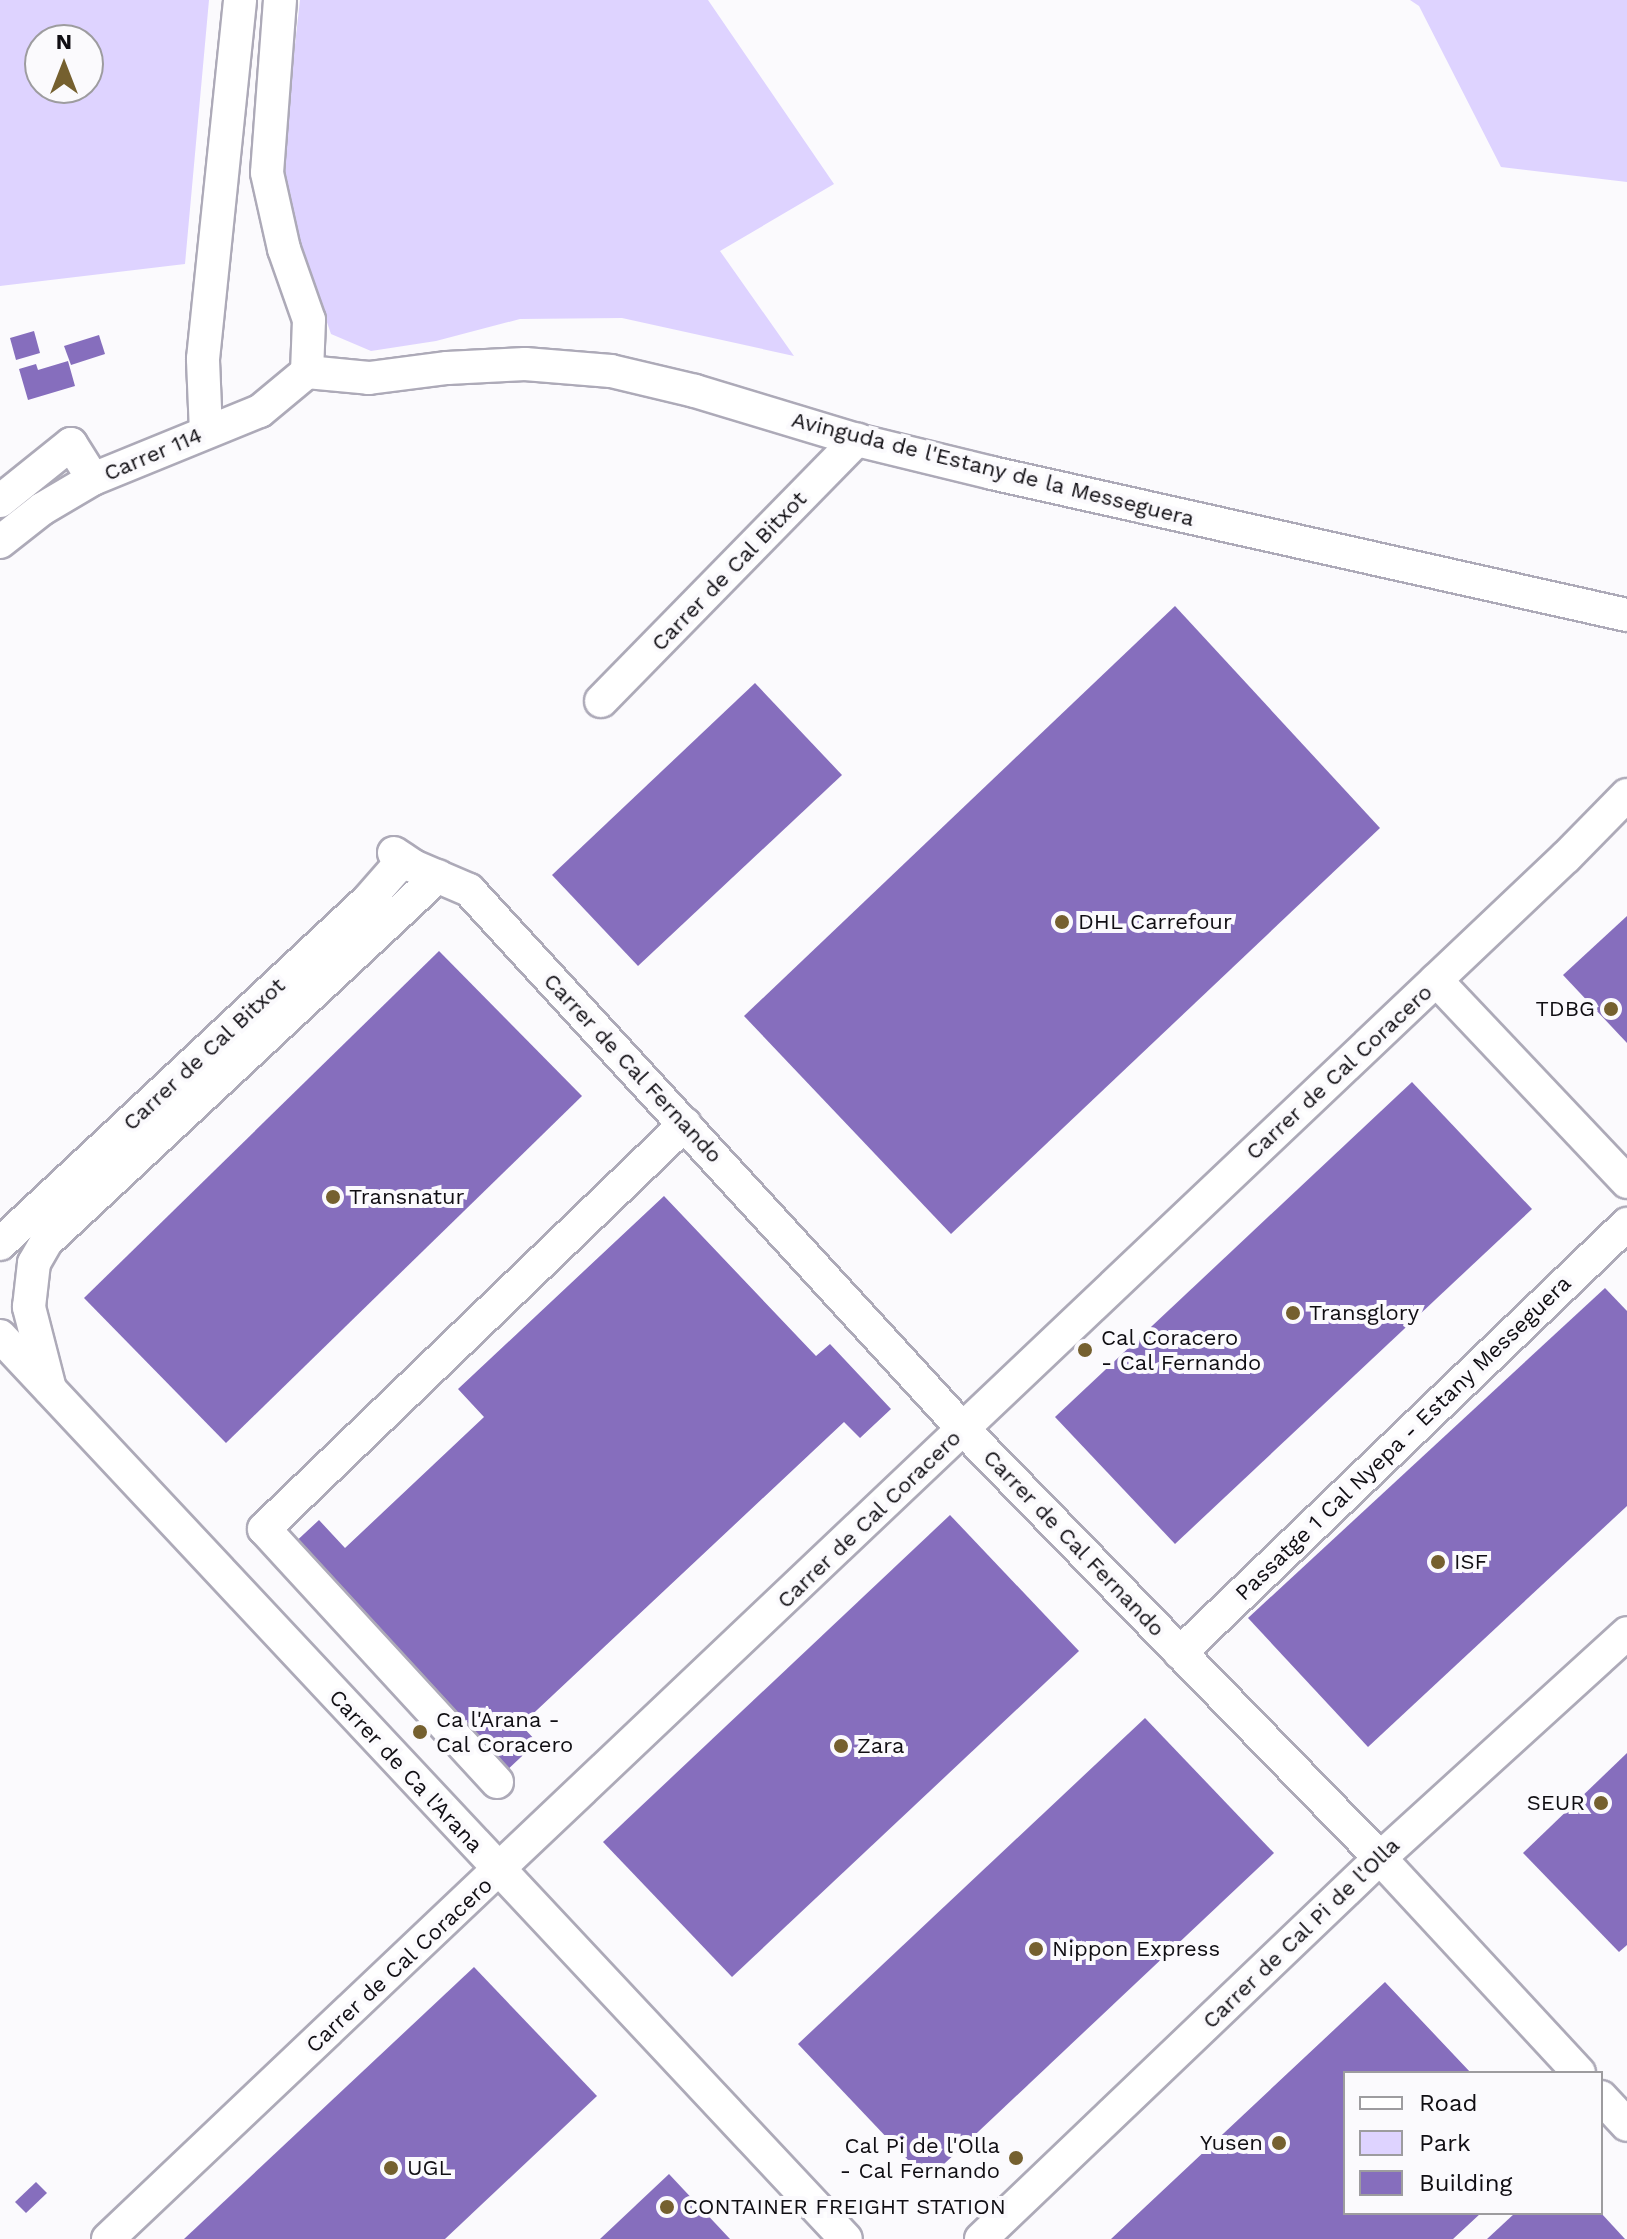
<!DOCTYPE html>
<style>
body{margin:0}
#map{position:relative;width:1627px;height:2239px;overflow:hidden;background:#fbfafd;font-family:"Work Sans",sans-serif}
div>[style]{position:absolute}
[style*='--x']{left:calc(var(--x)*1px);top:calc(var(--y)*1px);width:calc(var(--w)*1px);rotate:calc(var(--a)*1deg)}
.green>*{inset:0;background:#ded3ff}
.building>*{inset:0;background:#866ebd}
.roads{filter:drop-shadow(2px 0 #adaab8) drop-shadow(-2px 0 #adaab8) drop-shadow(0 2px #adaab8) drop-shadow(0 -2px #adaab8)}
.minor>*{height:32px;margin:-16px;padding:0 16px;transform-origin:16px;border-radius:16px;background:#fff}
.dots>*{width:22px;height:22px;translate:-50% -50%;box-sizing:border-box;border:4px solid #fbfafd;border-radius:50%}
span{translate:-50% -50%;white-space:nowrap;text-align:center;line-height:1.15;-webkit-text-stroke:8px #fbfafd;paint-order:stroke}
.street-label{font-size:22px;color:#100e13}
.poi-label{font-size:22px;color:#100e13}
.left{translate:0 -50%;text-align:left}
.right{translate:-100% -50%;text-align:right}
.legend{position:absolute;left:1343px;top:2071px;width:260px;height:144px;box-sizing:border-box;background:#fbfafd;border:2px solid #9d9c9f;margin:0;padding:10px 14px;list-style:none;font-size:24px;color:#100e13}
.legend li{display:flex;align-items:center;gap:16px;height:40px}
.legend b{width:40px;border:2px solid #9d9c9f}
.north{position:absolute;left:24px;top:24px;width:80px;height:80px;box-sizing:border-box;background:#fbfafd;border:2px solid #9d9c9f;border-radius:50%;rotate:0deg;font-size:22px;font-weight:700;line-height:32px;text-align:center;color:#100e13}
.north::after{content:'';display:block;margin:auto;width:28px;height:36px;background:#75602f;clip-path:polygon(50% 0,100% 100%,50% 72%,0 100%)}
</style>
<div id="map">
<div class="green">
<i style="clip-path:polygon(evenodd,0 0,209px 0,185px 264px,0 286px,0 0,88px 40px,88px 88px,40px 88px,40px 40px,88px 40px)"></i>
<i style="clip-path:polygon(300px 0,708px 0,834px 184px,720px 251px,794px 356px,622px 318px,520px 319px,436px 341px,371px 351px,331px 334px,287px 205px,282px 160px)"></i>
<i style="clip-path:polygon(1410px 0,1627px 0,1627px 182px,1501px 167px,1419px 6px)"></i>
</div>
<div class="building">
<i style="clip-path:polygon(34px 331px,40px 353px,16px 360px,10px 338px)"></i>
<i style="clip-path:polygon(99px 335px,105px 354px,71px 365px,64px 346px)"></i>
<i style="clip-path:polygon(68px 361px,75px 386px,28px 400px,19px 369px,36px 364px,38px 370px)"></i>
<i style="clip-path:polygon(1175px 606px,1380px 828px,951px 1234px,744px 1016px)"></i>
<i style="clip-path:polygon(755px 683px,842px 775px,638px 966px,552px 875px)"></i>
<i style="clip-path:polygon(1627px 916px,1627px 1043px,1563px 975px)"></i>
<i style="clip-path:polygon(439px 951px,582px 1096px,226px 1443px,84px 1298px)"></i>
<i style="clip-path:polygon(1412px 1082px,1532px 1209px,1175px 1544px,1055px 1417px)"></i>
<i style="clip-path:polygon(664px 1196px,816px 1356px,830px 1344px,891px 1409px,860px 1438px,844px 1422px,521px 1725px,537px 1742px,504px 1773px,290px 1547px,319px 1520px,345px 1548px,484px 1417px,458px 1389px)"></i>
<i style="clip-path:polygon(1605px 1288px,1627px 1311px,1627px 1506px,1368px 1747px,1248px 1618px)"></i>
<i style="clip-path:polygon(950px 1515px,1079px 1651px,732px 1977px,603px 1842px)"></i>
<i style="clip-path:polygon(1145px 1718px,1274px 1853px,927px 2180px,798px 2044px)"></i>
<i style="clip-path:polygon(1627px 1753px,1627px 1945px,1619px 1952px,1523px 1853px)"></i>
<i style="clip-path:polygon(474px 1967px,597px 2096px,445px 2239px,184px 2239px)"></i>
<i style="clip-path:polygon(1385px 1982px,1471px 2073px,1345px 2073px,1345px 2213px,1481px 2213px,1453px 2239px,1111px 2239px)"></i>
<i style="clip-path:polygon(669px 2174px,730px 2239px,600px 2239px)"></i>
<i style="clip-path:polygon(36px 2182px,47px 2193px,26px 2213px,15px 2202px)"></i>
<i style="clip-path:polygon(1515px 2213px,1601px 2213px,1625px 2239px,1487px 2239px)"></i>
</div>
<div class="roads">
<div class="minor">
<i style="--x:280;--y:0;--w:173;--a:94.3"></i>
<i style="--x:267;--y:173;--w:78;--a:77.4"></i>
<i style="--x:284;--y:249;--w:75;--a:70.6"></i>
<i style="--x:309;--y:320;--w:52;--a:92.2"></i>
<i style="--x:307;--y:372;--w:62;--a:5.5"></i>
<i style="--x:369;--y:378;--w:79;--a:-7.3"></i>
<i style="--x:447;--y:368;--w:78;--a:-2.9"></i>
<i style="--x:525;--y:364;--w:86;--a:4.7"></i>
<i style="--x:611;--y:371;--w:86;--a:13.4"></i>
<i style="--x:695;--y:391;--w:169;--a:16.8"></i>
<i style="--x:857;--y:440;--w:139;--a:13.7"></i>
<i style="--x:992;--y:473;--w:651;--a:12.61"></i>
<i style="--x:206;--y:432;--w:73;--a:-92.4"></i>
<i style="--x:203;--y:359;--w:361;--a:-84.1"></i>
<i style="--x:0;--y:501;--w:91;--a:-38.8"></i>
<i style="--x:71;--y:444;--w:41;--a:57.8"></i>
<i style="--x:0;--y:542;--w:53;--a:-38.2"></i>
<i style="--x:42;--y:509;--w:59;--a:-30.5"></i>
<i style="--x:93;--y:479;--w:180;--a:-22.2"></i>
<i style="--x:260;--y:411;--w:61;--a:-39.7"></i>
<i style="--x:601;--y:701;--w:366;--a:-45.6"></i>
<i style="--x:394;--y:853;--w:23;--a:34"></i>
<i style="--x:413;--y:866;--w:61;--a:23.2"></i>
<i style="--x:469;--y:890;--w:733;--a:47.49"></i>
<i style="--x:964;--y:1430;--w:597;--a:45.81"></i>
<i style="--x:1380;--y:1858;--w:293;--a:47.2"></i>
<i style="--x:1436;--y:980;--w:278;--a:46.6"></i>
<i style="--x:0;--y:1244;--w:505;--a:-43.07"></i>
<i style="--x:369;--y:899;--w:52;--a:-48.9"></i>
<i style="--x:0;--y:1336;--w:1237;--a:46.87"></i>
<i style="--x:50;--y:1389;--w:85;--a:-104.4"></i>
<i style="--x:29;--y:1307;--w:44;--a:-83.5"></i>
<i style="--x:34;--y:1263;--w:24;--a:-60"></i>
<i style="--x:46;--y:1242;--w:536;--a:-43.04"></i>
<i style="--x:1180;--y:1653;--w:620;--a:-43.82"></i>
<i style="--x:497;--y:1782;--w:344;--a:-132.6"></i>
<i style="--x:264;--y:1529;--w:584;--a:-43.89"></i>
<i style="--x:1601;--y:2097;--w:38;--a:47"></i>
<i style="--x:108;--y:2239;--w:2009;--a:-43.47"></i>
<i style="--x:1566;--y:857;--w:87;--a:-45.5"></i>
<i style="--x:981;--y:2239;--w:552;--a:-43.68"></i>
<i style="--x:1380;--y:1858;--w:334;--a:-42.3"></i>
</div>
</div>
<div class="dots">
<i style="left:1062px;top:922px;background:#75602f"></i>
<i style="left:1611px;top:1009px;background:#75602f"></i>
<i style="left:333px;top:1197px;background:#75602f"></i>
<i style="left:1293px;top:1313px;background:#75602f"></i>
<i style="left:1085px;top:1350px;background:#75602f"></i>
<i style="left:1438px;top:1562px;background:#75602f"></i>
<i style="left:420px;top:1732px;background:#75602f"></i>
<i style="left:841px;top:1746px;background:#75602f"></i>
<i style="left:1601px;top:1803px;background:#75602f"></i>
<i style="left:1036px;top:1949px;background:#75602f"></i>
<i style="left:1279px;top:2143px;background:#75602f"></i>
<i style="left:1016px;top:2158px;background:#75602f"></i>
<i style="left:391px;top:2168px;background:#75602f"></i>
<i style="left:667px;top:2207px;background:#75602f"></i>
</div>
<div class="street-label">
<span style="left:153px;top:454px;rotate:-23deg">Carrer 114</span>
<span style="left:993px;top:469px;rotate:14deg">Avinguda de l'Estany de la Messeguera</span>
<span style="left:729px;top:571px;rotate:-46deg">Carrer de Cal Bitxot</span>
<span style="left:204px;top:1054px;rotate:-43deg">Carrer de Cal Bitxot</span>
<span style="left:633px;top:1068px;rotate:47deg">Carrer de Cal Fernando</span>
<span style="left:1339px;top:1072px;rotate:-43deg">Carrer de Cal Coracero</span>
<span style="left:1403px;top:1438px;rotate:-44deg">Passatge 1 Cal Nyepa - Estany Messeguera</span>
<span style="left:869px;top:1519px;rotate:-44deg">Carrer de Cal Coracero</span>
<span style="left:1074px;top:1543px;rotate:46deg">Carrer de Cal Fernando</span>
<span style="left:406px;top:1771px;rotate:47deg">Carrer de Ca l'Arana</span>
<span style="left:1301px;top:1933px;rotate:-44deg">Carrer de Cal Pi de l'Olla</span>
<span style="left:399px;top:1965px;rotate:-43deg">Carrer de Cal Coracero</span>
</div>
<div class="poi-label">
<span class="left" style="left:1078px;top:922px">DHL Carrefour</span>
<span class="right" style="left:1595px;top:1009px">TDBG</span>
<span class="left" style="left:349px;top:1197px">Transnatur</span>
<span class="left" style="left:1309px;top:1313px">Transglory</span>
<span class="left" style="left:1101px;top:1350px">Cal Coracero<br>- Cal Fernando</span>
<span class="left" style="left:1454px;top:1562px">ISF</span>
<span class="left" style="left:436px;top:1732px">Ca l'Arana -<br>Cal Coracero</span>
<span class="left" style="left:857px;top:1746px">Zara</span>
<span class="right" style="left:1585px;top:1803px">SEUR</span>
<span class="left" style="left:1052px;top:1949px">Nippon Express</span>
<span class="right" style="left:1263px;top:2143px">Yusen</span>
<span class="right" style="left:1000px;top:2158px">Cal Pi de l'Olla<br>- Cal Fernando</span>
<span class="left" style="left:407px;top:2168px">UGL</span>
<span class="left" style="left:683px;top:2207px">CONTAINER FREIGHT STATION</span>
</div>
<ul class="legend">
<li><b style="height:10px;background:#fff"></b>Road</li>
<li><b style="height:22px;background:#ded3ff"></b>Park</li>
<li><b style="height:22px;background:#866ebd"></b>Building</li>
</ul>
<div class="north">N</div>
</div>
